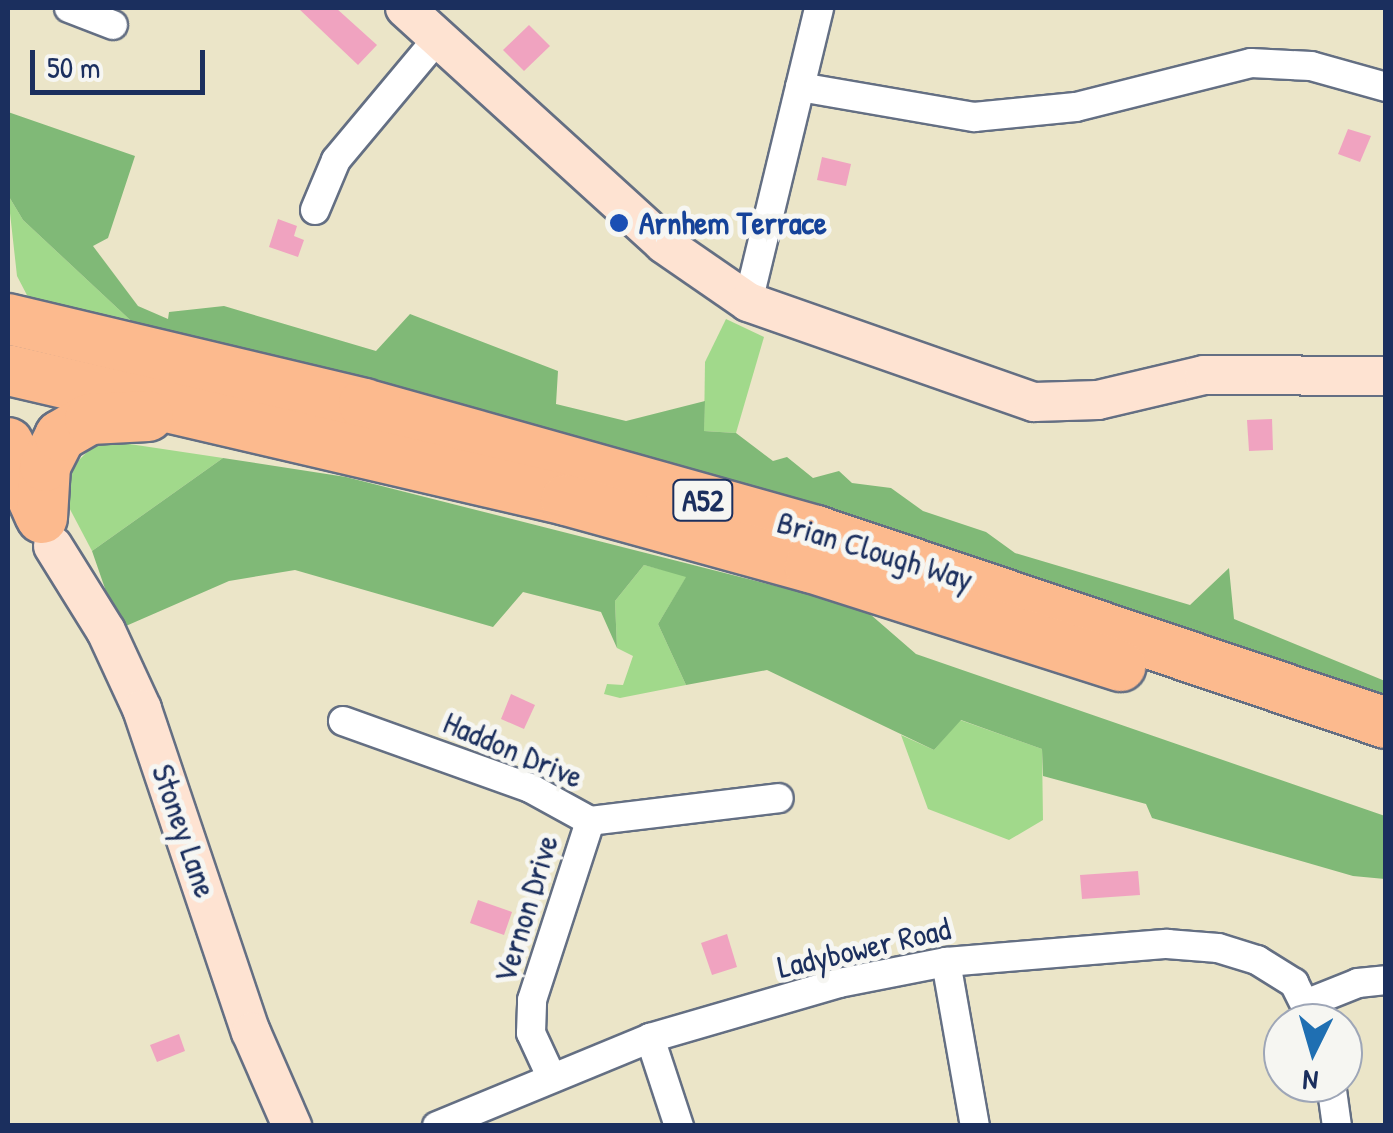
<!DOCTYPE html>
<style>
body{margin:0}
#map{position:relative;width:1393px;height:1133px;overflow:hidden;background:#ebe5c8;font-family:"Patrick Hand",sans-serif}
div>[style]{position:absolute}
[style*='--x']{left:calc(var(--x)*1px);top:calc(var(--y)*1px);width:calc(var(--w)*1px);rotate:calc(var(--a)*1deg)}
.green>*{inset:0;background:#a1d98b}
.forest>*{inset:0;background:#80b977}
.building>*{inset:0;background:#f0a3c0}
.roads{filter:drop-shadow(2px 0 #646f83) drop-shadow(-2px 0 #646f83) drop-shadow(0 2px #646f83) drop-shadow(0 -2px #646f83)}
.street>*{height:28px;margin:-14px;padding:0 14px;transform-origin:14px;border-radius:14px;background:#fff}
.secondary>*{height:38px;margin:-19px;padding:0 19px;transform-origin:19px;border-radius:19px;background:#fee3d2}
.highway>*{height:50px;margin:-25px;padding:0 25px;transform-origin:25px;border-radius:25px;background:#fcba8e}
.dots>*{width:28px;height:28px;translate:-50% -50%;box-sizing:border-box;border:5px solid #f6f6f2;border-radius:50%}
span{translate:-50% -50%;white-space:nowrap;text-align:center;line-height:1.15;-webkit-text-stroke:10px #f6f6f2;paint-order:stroke}
.shield-label span{padding:2px 8px;background:#f6f6f2;border:2px solid;border-radius:8px;-webkit-text-stroke-width:0}
.shield-label{font-size:30px;color:#1b2f5e;font-weight:700}
.transit-label{font-size:32px;color:#164399;font-weight:700}
.left{translate:0 -50%;text-align:left}
.street-label{font-size:32px;color:#1b2f5e}
.frame{position:absolute;inset:0;border:10px solid #1b2f5e;pointer-events:none}
.north{position:absolute;left:1263px;top:1003px;width:100px;height:100px;box-sizing:border-box;background:#f6f6f2;border:2px solid #9ea6b7;border-radius:50%;rotate:185deg;font-size:28px;font-weight:700;line-height:40px;text-align:center;color:#1b2f5e}
.north::after{content:'';display:block;margin:auto;width:35px;height:45px;background:#1f6fb2;clip-path:polygon(50% 0,100% 100%,50% 72%,0 100%)}
.scale{position:absolute;left:30px;top:50px;width:175px;height:45px;box-sizing:border-box;border:5px solid #1b2f5e;border-top:0;padding-left:12px;font-size:30px;line-height:35px;white-space:nowrap;color:#1b2f5e;-webkit-text-stroke:8px #f6f6f2;paint-order:stroke}
</style>
<div id="map">
<div class="green">
<i style="clip-path:polygon(8px 195px,23px 220px,143px 332px,29px 299px,17px 276px)"></i>
<i style="clip-path:polygon(726px 319px,764px 337px,736px 433px,704px 431px,705px 362px)"></i>
<i style="clip-path:polygon(116px 442px,223px 458px,92px 551px,63px 496px,65px 474px,94px 445px)"></i>
<i style="clip-path:polygon(644px 565px,687px 576px,658px 624px,686px 685px,620px 698px,604px 694px,607px 684px,623px 685px,633px 656px,617px 648px,615px 601px)"></i>
<i style="clip-path:polygon(960px 720px,1042px 749px,1043px 820px,1009px 840px,928px 809px,901px 735px,934px 750px)"></i>
</div>
<div class="forest">
<i style="clip-path:polygon(8px 112px,135px 156px,108px 238px,93px 246px,138px 306px,168px 319px,169px 312px,224px 306px,376px 351px,410px 314px,558px 371px,556px 404px,626px 421px,705px 401px,704px 431px,736px 433px,773px 461px,787px 457px,813px 478px,839px 471px,852px 483px,891px 488px,923px 511px,986px 532px,1015px 553px,1190px 605px,1229px 568px,1234px 619px,1385px 681px,1385px 711px,143px 332px,23px 220px,8px 195px)"></i>
<i style="clip-path:polygon(223px 458px,346px 477px,863px 608px,916px 654px,1385px 816px,1385px 879px,1353px 876px,1152px 818px,1146px 804px,1043px 776px,1042px 749px,961px 720px,934px 750px,767px 670px,686px 685px,658px 624px,686px 577px,644px 565px,615px 601px,617px 648px,601px 612px,523px 592px,493px 627px,295px 570px,229px 581px,119px 629px,92px 551px)"></i>
</div>
<div class="building">
<i style="clip-path:polygon(298px 8px,336px 8px,377px 45px,358px 65px)"></i>
<i style="clip-path:polygon(529px 25px,550px 46px,524px 71px,503px 50px)"></i>
<i style="clip-path:polygon(1348px 129px,1371px 136px,1360px 162px,1338px 154px)"></i>
<i style="clip-path:polygon(822px 157px,851px 164px,846px 186px,817px 180px)"></i>
<i style="clip-path:polygon(278px 219px,297px 226px,294px 236px,304px 240px,298px 257px,269px 247px)"></i>
<i style="clip-path:polygon(1272px 419px,1273px 450px,1249px 451px,1247px 420px)"></i>
<i style="clip-path:polygon(511px 694px,535px 705px,524px 729px,501px 719px)"></i>
<i style="clip-path:polygon(1138px 871px,1140px 895px,1082px 899px,1080px 875px)"></i>
<i style="clip-path:polygon(478px 900px,512px 912px,504px 935px,470px 923px)"></i>
<i style="clip-path:polygon(727px 934px,737px 967px,712px 975px,701px 943px)"></i>
<i style="clip-path:polygon(179px 1034px,185px 1051px,157px 1062px,150px 1045px)"></i>
</div>
<div class="roads">
<div class="street">
<i style="--x:69;--y:8;--w:47;--a:21.1"></i>
<i style="--x:800;--y:87;--w:177;--a:9.8"></i>
<i style="--x:974;--y:117;--w:102;--a:-5.6"></i>
<i style="--x:1076;--y:107;--w:180;--a:-14.1"></i>
<i style="--x:1251;--y:63;--w:60;--a:2.9"></i>
<i style="--x:1311;--y:66;--w:78;--a:15.6"></i>
<i style="--x:315;--y:210;--w:54;--a:-67.2"></i>
<i style="--x:336;--y:160;--w:158;--a:-50.1"></i>
<i style="--x:748;--y:302;--w:302;--a:-76.4"></i>
<i style="--x:343;--y:721;--w:199;--a:19.7"></i>
<i style="--x:530;--y:788;--w:68;--a:28.8"></i>
<i style="--x:590;--y:821;--w:190;--a:-6.9"></i>
<i style="--x:946;--y:962;--w:167;--a:80"></i>
<i style="--x:1308;--y:1003;--w:54;--a:-21.8"></i>
<i style="--x:1358;--y:983;--w:28;--a:-6"></i>
<i style="--x:650;--y:1038;--w:93;--a:71.8"></i>
<i style="--x:550;--y:1074;--w:45;--a:-114.9"></i>
<i style="--x:531;--y:1033;--w:33;--a:-88"></i>
<i style="--x:532;--y:1000;--w:188;--a:-72"></i>
<i style="--x:1331;--y:1083;--w:43;--a:82.1"></i>
<i style="--x:437;--y:1126;--w:230;--a:-22.4"></i>
<i style="--x:650;--y:1038;--w:197;--a:-16.2"></i>
<i style="--x:839;--y:983;--w:109;--a:-11.1"></i>
<i style="--x:946;--y:962;--w:222;--a:-4.7"></i>
<i style="--x:1167;--y:944;--w:51;--a:4.5"></i>
<i style="--x:1218;--y:948;--w:41;--a:17.1"></i>
<i style="--x:1257;--y:960;--w:44;--a:31.9"></i>
<i style="--x:1294;--y:983;--w:45;--a:63.4"></i>
</div>
<div class="secondary">
<i style="--x:405;--y:8;--w:350;--a:42.3"></i>
<i style="--x:664;--y:244;--w:102;--a:34.6"></i>
<i style="--x:748;--y:302;--w:303;--a:19.3"></i>
<i style="--x:1034;--y:402;--w:64;--a:-1.8"></i>
<i style="--x:1098;--y:400;--w:109;--a:-13.3"></i>
<i style="--x:1204;--y:375;--w:182;--a:0.3"></i>
<i style="--x:53;--y:546;--w:100;--a:58.1"></i>
<i style="--x:106;--y:631;--w:86;--a:65.2"></i>
<i style="--x:142;--y:709;--w:341;--a:71.4"></i>
<i style="--x:251;--y:1032;--w:103;--a:66.4"></i>
</div>
<div class="highway">
<i style="--x:8;--y:319;--w:366;--a:13.4"></i>
<i style="--x:364;--y:404;--w:470;--a:15.7"></i>
<i style="--x:816;--y:531;--w:601;--a:18.62"></i>
<i style="--x:8;--y:370;--w:573;--a:13.11"></i>
<i style="--x:566;--y:500;--w:253;--a:15.4"></i>
<i style="--x:810;--y:567;--w:326;--a:17.7"></i>
<i style="--x:8;--y:443;--w:79;--a:66"></i>
<i style="--x:42;--y:518;--w:52;--a:-86.7"></i>
<i style="--x:45;--y:466;--w:34;--a:-63"></i>
<i style="--x:60;--y:436;--w:34;--a:-30"></i>
<i style="--x:90;--y:419;--w:58;--a:-3"></i>
</div>
</div>
<div class="dots">
<i style="left:619px;top:223px;background:#1a4fb4"></i>
</div>
<div class="shield-label">
<span style="left:703px;top:500px">A52</span>
</div>
<div class="transit-label">
<span class="left" style="left:639px;top:223px">Arnhem Terrace</span>
</div>
<div class="street-label">
<span style="left:875px;top:551px;rotate:17deg">Brian Clough Way</span>
<span style="left:513px;top:750px;rotate:23deg">Haddon Drive</span>
<span style="left:184px;top:831px;rotate:71deg">Stoney Lane</span>
<span style="left:526px;top:909px;rotate:-73deg">Vernon Drive</span>
<span style="left:864px;top:948px;rotate:-13deg">Ladybower Road</span>
</div>
<div class="frame"></div>
<div class="north">N</div>
<div class="scale">50 m</div>
</div>
